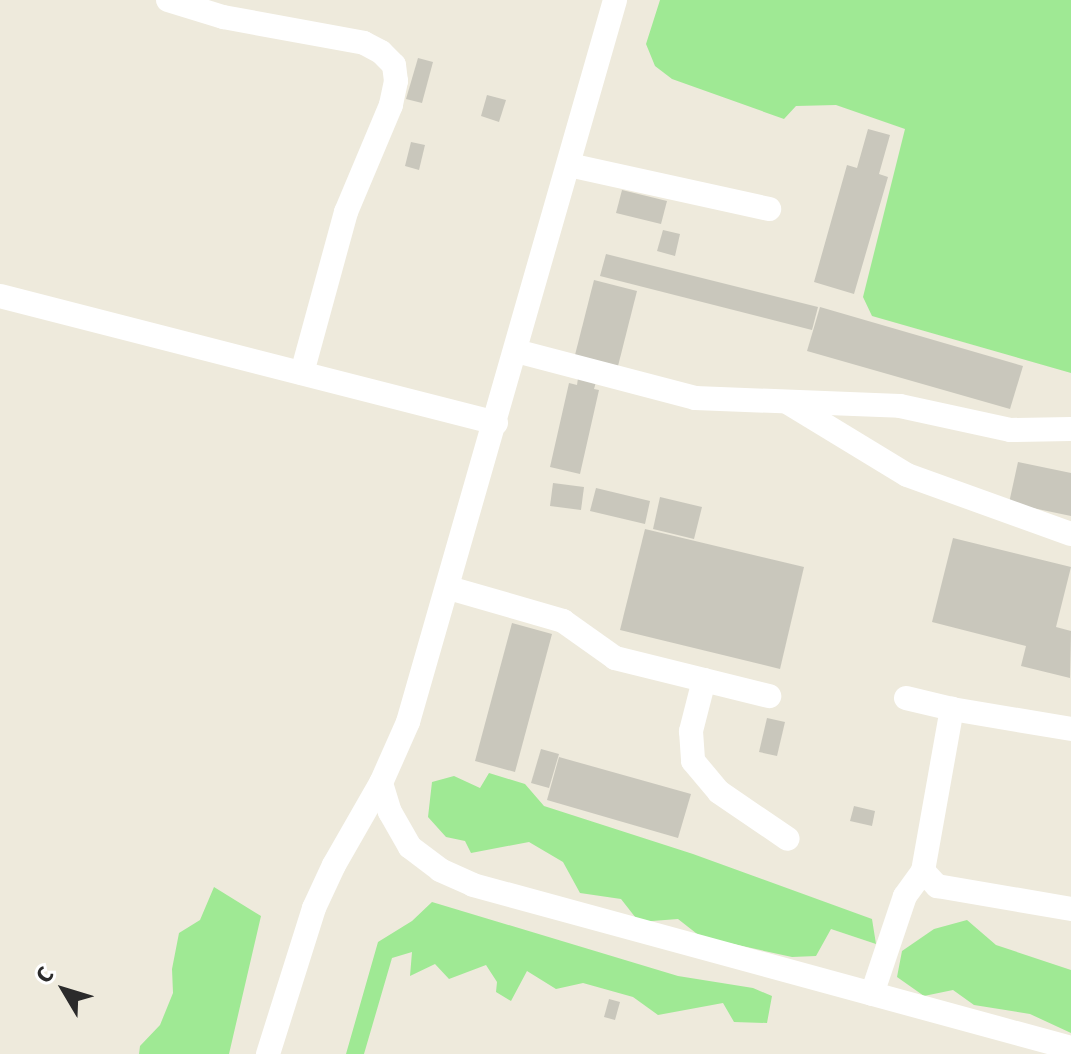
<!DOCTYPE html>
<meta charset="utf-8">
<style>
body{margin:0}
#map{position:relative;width:1071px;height:1054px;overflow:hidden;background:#eeeadc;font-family:"Fira Sans",sans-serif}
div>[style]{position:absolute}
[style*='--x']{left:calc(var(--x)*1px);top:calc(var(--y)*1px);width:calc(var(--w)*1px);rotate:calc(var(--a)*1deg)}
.green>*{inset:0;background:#9fe994}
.building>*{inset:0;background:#c9c7bc}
.minor>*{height:24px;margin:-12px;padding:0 12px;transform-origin:12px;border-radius:12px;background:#fff}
span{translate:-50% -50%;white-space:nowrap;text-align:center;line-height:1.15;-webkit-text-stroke:6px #fff;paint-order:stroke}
.north{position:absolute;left:24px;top:950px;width:80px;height:80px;-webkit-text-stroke:6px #fff;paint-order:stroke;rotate:308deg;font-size:22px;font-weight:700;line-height:32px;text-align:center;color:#2b2b2b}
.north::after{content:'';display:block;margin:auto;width:28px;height:36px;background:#2b2b2b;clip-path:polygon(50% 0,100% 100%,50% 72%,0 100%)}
</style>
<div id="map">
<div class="green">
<i style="clip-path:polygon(660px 0,1071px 0,1071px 373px,872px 316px,863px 297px,905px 129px,836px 105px,796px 106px,784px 119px,672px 79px,655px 66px,646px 44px)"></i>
<i style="clip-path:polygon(489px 773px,525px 784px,544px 806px,693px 854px,872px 919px,876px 944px,831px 929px,816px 956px,792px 957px,701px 937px,678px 919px,639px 922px,621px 899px,580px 893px,563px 862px,529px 842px,471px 853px,465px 841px,446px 837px,428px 817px,432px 782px,454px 776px,480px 788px)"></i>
<i style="clip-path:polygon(214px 887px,261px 916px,229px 1054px,139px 1054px,140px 1046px,160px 1025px,173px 993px,172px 969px,179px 933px,200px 920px)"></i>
<i style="clip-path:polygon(432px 902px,678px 976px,753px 988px,772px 996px,767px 1023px,734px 1022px,723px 1003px,658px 1015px,633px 997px,583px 983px,556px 989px,527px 971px,511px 1001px,496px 992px,497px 982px,486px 965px,449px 979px,435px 964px,410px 976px,412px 952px,392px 958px,364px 1054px,346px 1054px,378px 942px,412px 921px)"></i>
<i style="clip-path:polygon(967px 920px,996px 945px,1071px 970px,1071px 1033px,1030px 1014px,974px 1005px,953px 990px,924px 996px,897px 977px,902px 951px,934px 929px)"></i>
</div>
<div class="building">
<i style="clip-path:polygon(418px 58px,433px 62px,422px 103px,406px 99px)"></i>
<i style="clip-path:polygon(487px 95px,506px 100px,499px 122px,481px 116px)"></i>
<i style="clip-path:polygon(868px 129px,890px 135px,879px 174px,888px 177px,854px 294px,814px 282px,847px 165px,857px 168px)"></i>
<i style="clip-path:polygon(411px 142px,425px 145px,419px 170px,405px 166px)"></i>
<i style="clip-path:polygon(622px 190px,667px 201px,661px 224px,616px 213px)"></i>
<i style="clip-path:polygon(663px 230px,680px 234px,675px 256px,657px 251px)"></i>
<i style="clip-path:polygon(606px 254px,818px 307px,812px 330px,600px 276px)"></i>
<i style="clip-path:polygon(594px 280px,637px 291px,618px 366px,575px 355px)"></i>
<i style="clip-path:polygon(820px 307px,1023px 366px,1010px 409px,807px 351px)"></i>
<i style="clip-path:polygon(578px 378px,596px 382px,594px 389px,599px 390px,580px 474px,550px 467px,569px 383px,577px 385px)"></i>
<i style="clip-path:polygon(1018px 462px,1071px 473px,1071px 516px,1009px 503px)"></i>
<i style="clip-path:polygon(553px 483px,584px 487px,581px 510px,550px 506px)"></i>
<i style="clip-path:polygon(596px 488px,650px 501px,645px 524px,590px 511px)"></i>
<i style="clip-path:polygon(660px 497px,702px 507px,694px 539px,653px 529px)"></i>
<i style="clip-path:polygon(645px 529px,804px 567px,780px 669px,620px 630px)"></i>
<i style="clip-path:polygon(953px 538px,1071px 567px,1056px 627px,1071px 631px,1070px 678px,1021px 666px,1026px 646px,932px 622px)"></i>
<i style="clip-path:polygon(512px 623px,552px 634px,515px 772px,475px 761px)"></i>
<i style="clip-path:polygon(767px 718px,785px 722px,777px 756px,759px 752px)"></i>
<i style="clip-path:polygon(541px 749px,559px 754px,549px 788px,531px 783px)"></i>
<i style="clip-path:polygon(559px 757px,691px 794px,678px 838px,547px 800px)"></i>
<i style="clip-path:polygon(854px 806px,875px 811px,872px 826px,850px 821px)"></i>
<i style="clip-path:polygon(609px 999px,620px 1002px,615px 1020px,604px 1017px)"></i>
</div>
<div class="minor">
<i style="--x:168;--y:0;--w:58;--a:17.2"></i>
<i style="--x:223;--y:17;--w:143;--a:10.4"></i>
<i style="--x:364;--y:43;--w:19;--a:28"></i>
<i style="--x:381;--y:52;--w:18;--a:45"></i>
<i style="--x:394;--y:65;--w:16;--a:83"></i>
<i style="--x:396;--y:81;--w:25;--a:102"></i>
<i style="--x:391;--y:105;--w:116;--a:112.8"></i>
<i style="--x:346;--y:212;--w:167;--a:105.3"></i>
<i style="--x:569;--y:165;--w:205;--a:12.4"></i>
<i style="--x:0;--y:296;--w:512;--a:14.36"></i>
<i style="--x:516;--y:351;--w:185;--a:14.7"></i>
<i style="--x:695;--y:398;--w:205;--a:2.2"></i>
<i style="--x:900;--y:406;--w:113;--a:12.3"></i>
<i style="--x:1010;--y:430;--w:61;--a:-0.9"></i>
<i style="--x:787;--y:402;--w:140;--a:31.3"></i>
<i style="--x:907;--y:475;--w:174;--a:19.8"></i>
<i style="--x:449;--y:588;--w:119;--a:16.1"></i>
<i style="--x:563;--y:621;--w:64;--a:35.4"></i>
<i style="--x:615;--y:658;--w:159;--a:13.9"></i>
<i style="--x:704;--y:680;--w:53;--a:104.3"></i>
<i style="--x:691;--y:731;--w:30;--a:86"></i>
<i style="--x:693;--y:761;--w:40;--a:50"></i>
<i style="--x:719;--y:792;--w:83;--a:34.3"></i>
<i style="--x:906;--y:698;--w:47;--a:13.4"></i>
<i style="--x:381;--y:783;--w:30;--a:73"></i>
<i style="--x:390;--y:812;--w:40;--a:60.3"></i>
<i style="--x:410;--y:847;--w:38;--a:37"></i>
<i style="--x:440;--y:870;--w:36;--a:24"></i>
<i style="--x:473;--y:885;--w:620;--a:15.25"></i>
<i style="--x:923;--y:871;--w:21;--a:47"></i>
<i style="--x:937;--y:886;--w:136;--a:9.7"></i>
<i style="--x:872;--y:994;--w:103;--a:-71.4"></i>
<i style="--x:905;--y:896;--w:31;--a:-54"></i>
<i style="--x:923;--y:871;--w:165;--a:-79.9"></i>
<i style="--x:952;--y:709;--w:121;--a:9.5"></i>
<i style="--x:268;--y:1054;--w:153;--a:-72.5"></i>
<i style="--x:314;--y:908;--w:47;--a:-65.1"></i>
<i style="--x:334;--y:865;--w:95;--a:-60.2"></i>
<i style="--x:381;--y:783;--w:67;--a:-66.1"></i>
<i style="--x:408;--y:722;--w:751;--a:-74"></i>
</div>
<div class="north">С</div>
</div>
